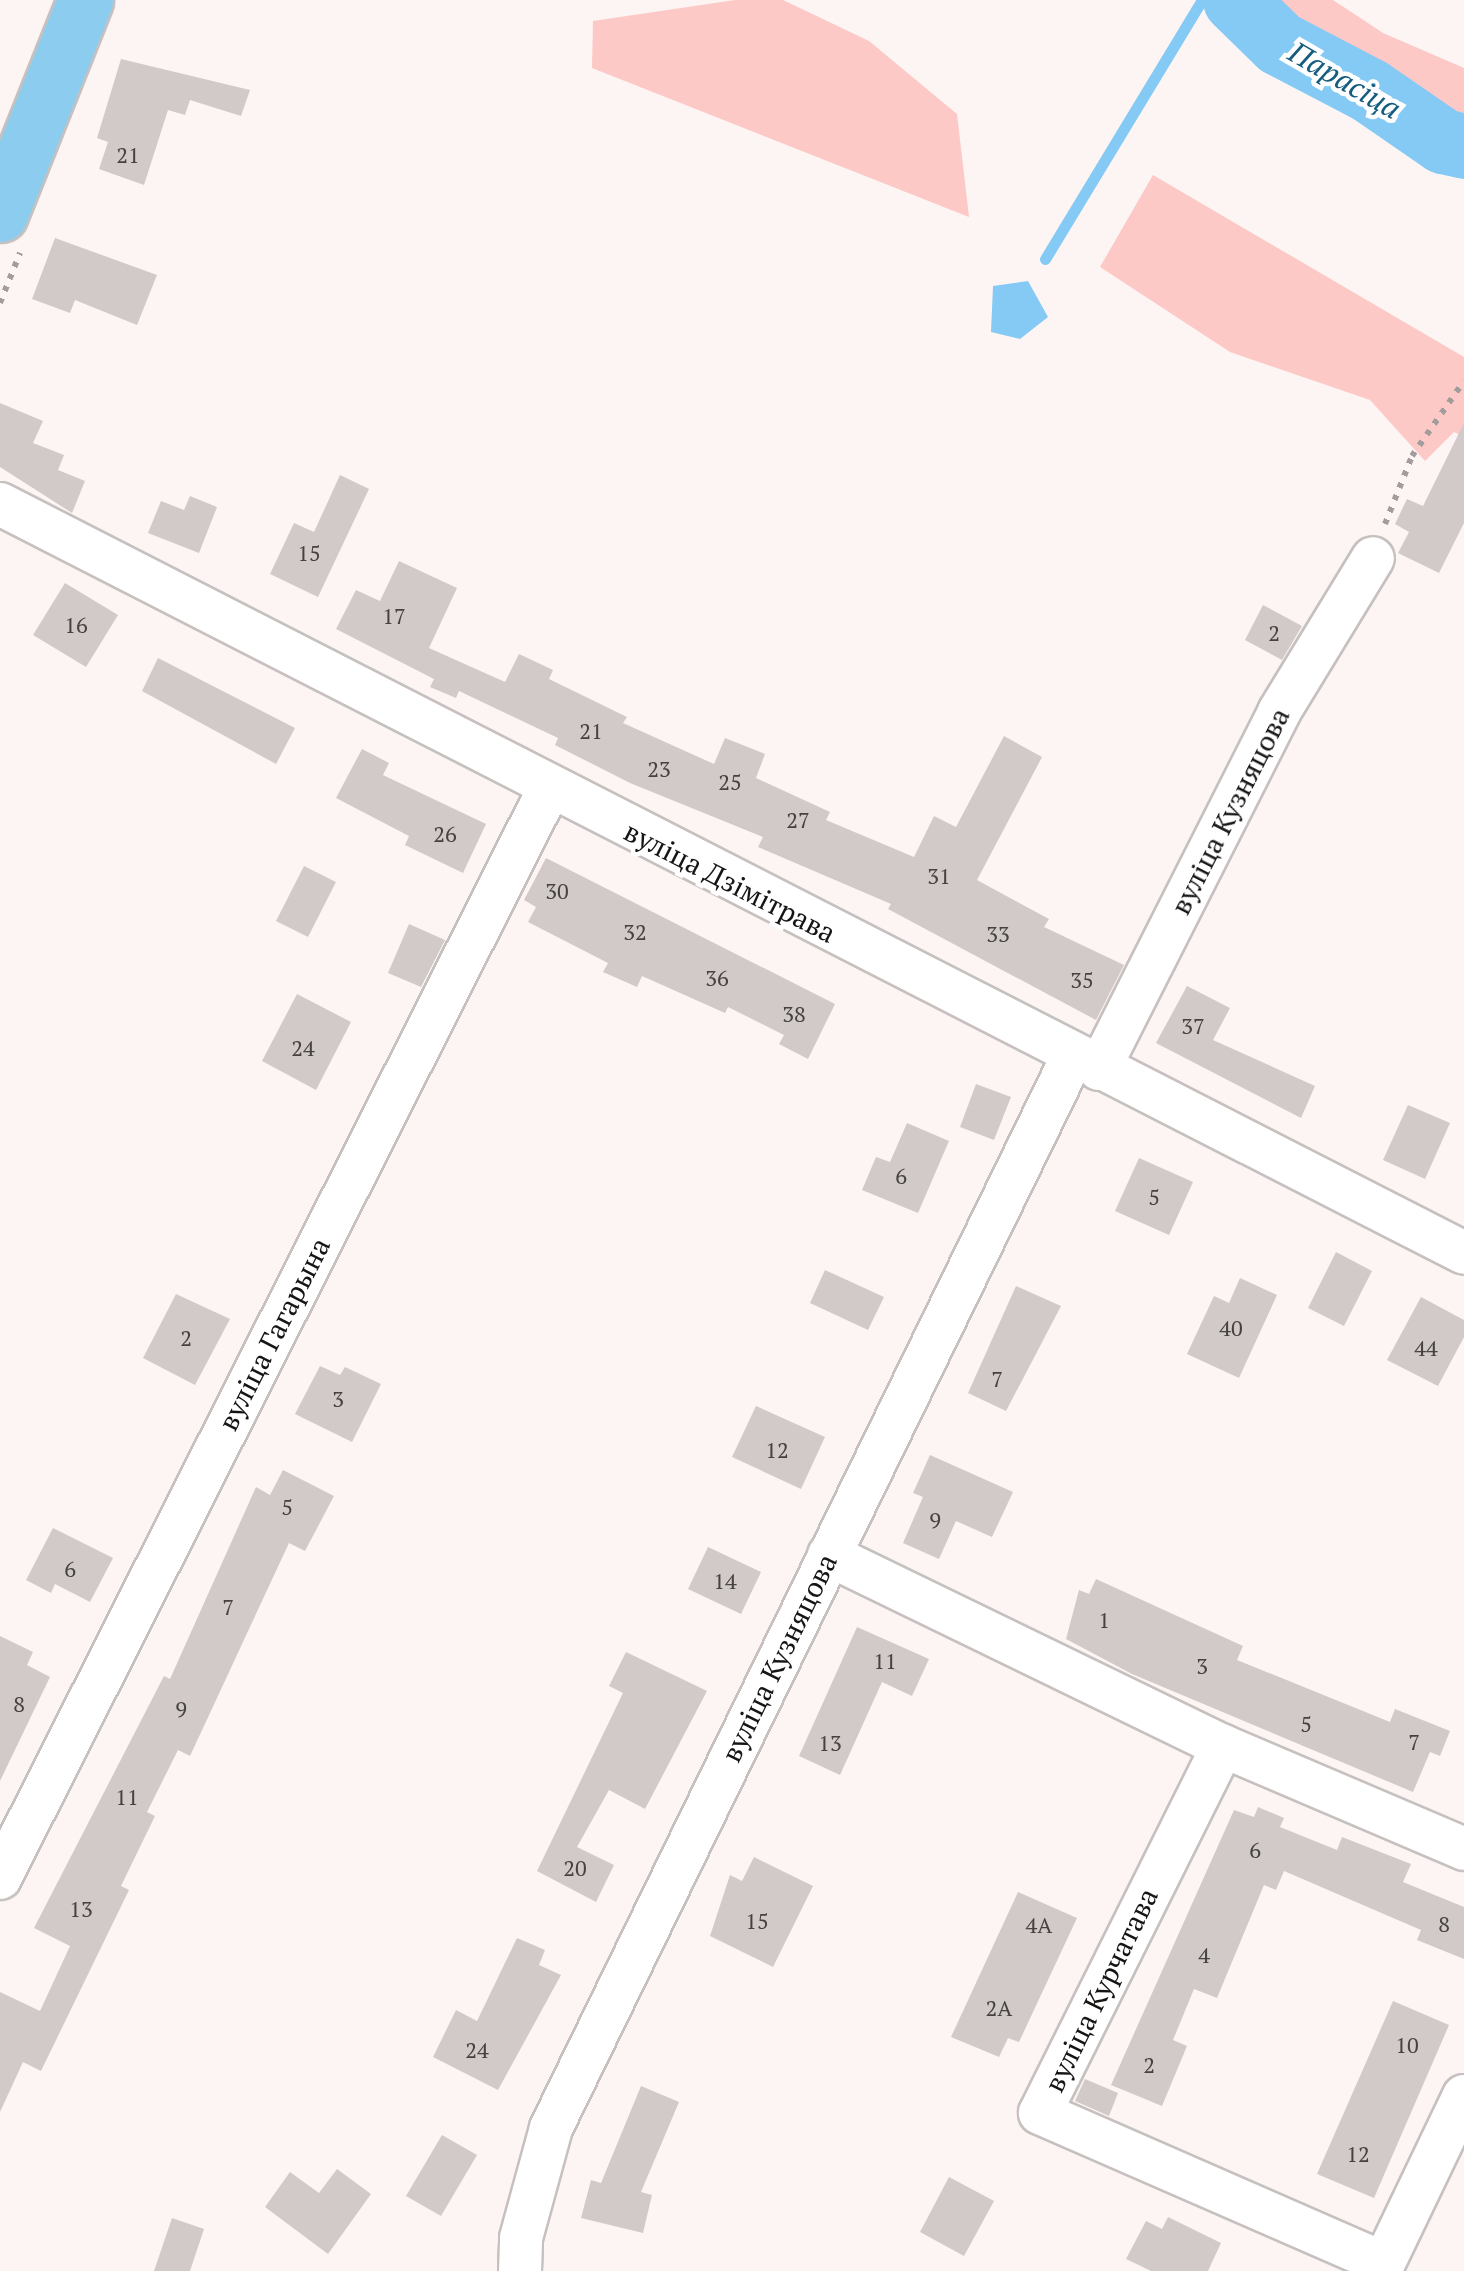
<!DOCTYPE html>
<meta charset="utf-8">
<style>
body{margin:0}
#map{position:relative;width:1464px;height:2271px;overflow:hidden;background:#fcf5f4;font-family:"PT Serif",serif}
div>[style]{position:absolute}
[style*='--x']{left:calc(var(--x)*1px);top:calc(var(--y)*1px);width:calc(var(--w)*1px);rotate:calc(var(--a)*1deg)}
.green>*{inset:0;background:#fcc9c6}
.water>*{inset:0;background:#84caf4}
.stream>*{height:11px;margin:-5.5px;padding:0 5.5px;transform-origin:5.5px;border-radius:5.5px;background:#84caf4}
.river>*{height:65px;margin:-32.5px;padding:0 32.5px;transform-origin:32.5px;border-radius:32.5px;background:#84caf4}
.building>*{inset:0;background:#d1cac9}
.path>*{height:6px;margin-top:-3px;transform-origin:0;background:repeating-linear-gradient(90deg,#a29d9c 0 5px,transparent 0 13px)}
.roads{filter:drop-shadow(2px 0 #c6c0bf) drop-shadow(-2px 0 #c6c0bf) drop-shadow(0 2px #c6c0bf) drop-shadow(0 -2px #c6c0bf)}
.street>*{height:42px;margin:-21px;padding:0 21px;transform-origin:21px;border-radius:21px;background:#fff}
.primary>*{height:55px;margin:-27.5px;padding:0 27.5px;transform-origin:27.5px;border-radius:27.5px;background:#8ccdef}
span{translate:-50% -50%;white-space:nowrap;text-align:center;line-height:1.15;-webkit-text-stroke:9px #fff;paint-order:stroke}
.number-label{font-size:22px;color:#464241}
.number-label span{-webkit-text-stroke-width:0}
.street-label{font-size:28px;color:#171514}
.water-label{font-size:30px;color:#155c7f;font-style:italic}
</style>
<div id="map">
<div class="green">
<i style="clip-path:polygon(735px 0,783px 0,869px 41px,957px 114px,969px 217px,592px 68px,593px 21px)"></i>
<i style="clip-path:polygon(1265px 0,1333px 0,1383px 33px,1464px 68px,1464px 129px,1304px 32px)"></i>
<i style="clip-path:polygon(1153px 175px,1464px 357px,1464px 437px,1454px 432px,1425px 461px,1370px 400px,1230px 352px,1100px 267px)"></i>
</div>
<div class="water">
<i style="clip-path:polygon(1028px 281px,1048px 317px,1020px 339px,991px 332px,993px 286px)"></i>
</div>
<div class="stream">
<i style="--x:1045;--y:259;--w:303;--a:-58.8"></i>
</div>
<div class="river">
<i style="--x:1235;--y:0;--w:62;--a:44.3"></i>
<i style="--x:1279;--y:43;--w:102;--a:27.6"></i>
<i style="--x:1369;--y:90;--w:90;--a:34.6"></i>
<i style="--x:1443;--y:141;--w:22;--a:13"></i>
</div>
<div class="building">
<i style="clip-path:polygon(121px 59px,250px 90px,241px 116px,190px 100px,185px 115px,168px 110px,144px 185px,99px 169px,108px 142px,97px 138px)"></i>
<i style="clip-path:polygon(55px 238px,157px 275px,137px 325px,75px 300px,70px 313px,32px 299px)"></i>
<i style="clip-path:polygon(0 403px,43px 421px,33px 443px,64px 455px,58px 470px,85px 481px,72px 513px,0 467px)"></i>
<i style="clip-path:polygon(1464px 423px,1464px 523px,1439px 573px,1398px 553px,1409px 532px,1395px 524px,1407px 499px,1423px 506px)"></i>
<i style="clip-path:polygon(340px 475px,369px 489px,318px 597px,270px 574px,294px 523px,314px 532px)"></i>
<i style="clip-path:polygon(190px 496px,217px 507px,199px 553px,148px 533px,161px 501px,184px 510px)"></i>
<i style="clip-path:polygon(399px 561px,457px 588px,429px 648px,505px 682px,519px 654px,553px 670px,549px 679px,627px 717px,623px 723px,714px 764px,725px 738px,765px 754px,756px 778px,830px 812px,826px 820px,914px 857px,934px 816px,956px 827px,1004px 736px,1042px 757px,977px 880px,1049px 919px,1044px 927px,1124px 965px,1096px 1020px,888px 909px,891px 904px,758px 847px,763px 837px,630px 783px,555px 745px,558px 738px,459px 691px,456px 698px,430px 687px,434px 679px,336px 629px,356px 590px,380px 601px)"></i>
<i style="clip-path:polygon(65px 583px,118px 615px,86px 667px,33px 635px)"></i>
<i style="clip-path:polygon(1263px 605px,1302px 626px,1282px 660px,1245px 640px)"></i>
<i style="clip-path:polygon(158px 658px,295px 728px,276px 764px,142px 691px)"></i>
<i style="clip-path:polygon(362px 749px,389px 763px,383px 775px,486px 824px,463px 873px,405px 845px,409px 836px,336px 798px)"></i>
<i style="clip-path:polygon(546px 858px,835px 1004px,808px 1059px,779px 1044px,784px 1035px,728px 1007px,725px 1013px,642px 976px,637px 987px,603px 972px,608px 963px,528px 922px,536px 907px,524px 900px)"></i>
<i style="clip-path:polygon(304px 866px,336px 882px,308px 937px,276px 921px)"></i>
<i style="clip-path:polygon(409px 924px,445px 940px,421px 987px,388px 973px)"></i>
<i style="clip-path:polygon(1187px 986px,1230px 1008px,1213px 1040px,1315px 1086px,1301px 1118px,1156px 1043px)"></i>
<i style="clip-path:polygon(297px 994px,351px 1022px,316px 1090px,262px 1061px)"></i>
<i style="clip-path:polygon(976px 1084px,1011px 1097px,994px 1140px,960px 1127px)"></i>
<i style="clip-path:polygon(1408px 1105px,1450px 1123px,1425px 1179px,1383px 1160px)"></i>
<i style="clip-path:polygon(907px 1123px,949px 1141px,918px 1213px,862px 1190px,876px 1157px,890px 1162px)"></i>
<i style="clip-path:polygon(1139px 1158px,1193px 1182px,1169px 1235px,1115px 1211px)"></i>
<i style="clip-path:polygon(1336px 1252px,1372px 1271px,1344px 1326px,1308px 1308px)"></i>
<i style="clip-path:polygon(825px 1270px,884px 1297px,868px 1330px,810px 1303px)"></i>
<i style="clip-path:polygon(1240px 1278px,1277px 1295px,1239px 1378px,1187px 1354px,1214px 1296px,1229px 1303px)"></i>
<i style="clip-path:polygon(1016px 1286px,1061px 1306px,1006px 1411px,968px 1393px)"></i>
<i style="clip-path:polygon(176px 1294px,230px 1319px,195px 1385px,143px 1358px)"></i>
<i style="clip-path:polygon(1421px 1297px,1464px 1320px,1464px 1337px,1438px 1386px,1387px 1360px)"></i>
<i style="clip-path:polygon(320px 1366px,340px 1375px,345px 1367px,381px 1384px,352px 1442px,295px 1414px)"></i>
<i style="clip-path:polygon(756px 1406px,825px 1437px,801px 1489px,732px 1457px)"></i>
<i style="clip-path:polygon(930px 1455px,1013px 1492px,992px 1537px,956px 1521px,939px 1559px,903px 1543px,923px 1497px,913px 1493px)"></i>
<i style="clip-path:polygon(283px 1470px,334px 1496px,305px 1551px,289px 1543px,190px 1756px,178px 1750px,147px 1812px,155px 1816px,121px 1886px,129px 1890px,41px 2071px,23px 2062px,0 2112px,0 1992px,40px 2011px,70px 1946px,34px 1928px,164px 1676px,170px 1679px,256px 1487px,270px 1495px)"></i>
<i style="clip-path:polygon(53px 1528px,113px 1558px,90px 1602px,55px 1584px,51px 1593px,26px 1580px)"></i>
<i style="clip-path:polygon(708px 1547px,761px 1572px,741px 1614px,688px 1589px)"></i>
<i style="clip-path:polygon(1096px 1579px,1243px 1646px,1237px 1660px,1390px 1722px,1395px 1709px,1450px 1731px,1440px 1756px,1430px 1752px,1413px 1792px,1132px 1674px,1066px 1639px,1079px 1590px,1089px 1594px)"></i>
<i style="clip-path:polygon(857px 1627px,929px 1659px,912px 1696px,882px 1682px,840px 1775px,799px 1756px)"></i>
<i style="clip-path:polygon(0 1636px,33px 1652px,27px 1665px,50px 1677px,0 1781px)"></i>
<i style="clip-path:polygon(626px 1652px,707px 1691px,645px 1809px,609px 1790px,577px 1847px,614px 1865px,596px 1902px,537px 1871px,623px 1693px,609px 1686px)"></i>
<i style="clip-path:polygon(1258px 1807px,1284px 1818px,1280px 1827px,1337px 1850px,1342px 1837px,1411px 1864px,1403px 1882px,1464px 1907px,1464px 1959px,1417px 1940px,1421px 1930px,1284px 1871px,1276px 1890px,1264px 1885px,1217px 1998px,1194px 1989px,1173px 2040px,1187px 2046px,1162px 2106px,1111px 2085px,1234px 1810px,1254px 1817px)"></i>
<i style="clip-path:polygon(754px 1857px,813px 1886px,773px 1967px,710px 1936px,730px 1875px,742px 1881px)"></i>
<i style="clip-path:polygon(1018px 1892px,1077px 1918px,1019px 2042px,1008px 2038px,999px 2057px,951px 2037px)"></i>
<i style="clip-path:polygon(517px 1938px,545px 1950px,539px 1965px,561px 1975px,498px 2090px,433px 2057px,456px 2010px,477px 2021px)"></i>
<i style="clip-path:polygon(1393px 2001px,1449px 2025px,1374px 2198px,1317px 2174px)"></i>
<i style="clip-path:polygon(1085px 2079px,1118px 2093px,1109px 2116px,1075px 2101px)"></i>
<i style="clip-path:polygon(641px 2086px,679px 2102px,641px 2192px,652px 2195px,643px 2233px,581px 2218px,591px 2180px,601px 2183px)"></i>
<i style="clip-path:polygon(442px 2135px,477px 2155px,441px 2216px,406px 2196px)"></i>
<i style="clip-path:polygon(337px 2169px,371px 2194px,328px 2254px,265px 2207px,290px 2172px,319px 2193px)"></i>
<i style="clip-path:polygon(949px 2177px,994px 2201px,964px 2256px,920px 2232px)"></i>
<i style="clip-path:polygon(1168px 2217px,1221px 2243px,1208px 2271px,1151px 2271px,1126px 2259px,1146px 2221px,1162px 2229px)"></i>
<i style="clip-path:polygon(172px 2218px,204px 2229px,190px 2271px,154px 2271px)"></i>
</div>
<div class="path">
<i style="--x:0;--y:303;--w:54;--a:-68.2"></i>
<i style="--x:1385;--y:524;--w:73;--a:-68.3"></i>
<i style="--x:1412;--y:456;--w:91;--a:-55.3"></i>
</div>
<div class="roads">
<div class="street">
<i style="--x:0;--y:504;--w:1644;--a:27.09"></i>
<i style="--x:1099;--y:1069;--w:400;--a:-63.2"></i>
<i style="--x:1279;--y:712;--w:180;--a:-58.6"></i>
<i style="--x:829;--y:1555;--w:438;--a:25.9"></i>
<i style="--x:1223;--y:1746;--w:262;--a:23.1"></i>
<i style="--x:1223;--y:1746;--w:410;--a:116.5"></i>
<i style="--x:1040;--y:2113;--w:375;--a:23.6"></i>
<i style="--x:0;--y:1878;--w:1220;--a:-63.25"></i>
<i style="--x:520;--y:2271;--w:33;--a:-88"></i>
<i style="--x:521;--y:2238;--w:114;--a:-74.7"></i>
<i style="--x:551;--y:2128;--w:1190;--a:-64.04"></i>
<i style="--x:1380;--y:2271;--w:194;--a:-64.4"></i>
</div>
<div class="primary">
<i style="--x:0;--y:214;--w:230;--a:-68.3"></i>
</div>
</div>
<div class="number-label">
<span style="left:128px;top:155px">21</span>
<span style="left:309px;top:553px">15</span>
<span style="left:394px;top:616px">17</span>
<span style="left:76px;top:625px">16</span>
<span style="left:1274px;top:633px">2</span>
<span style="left:591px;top:731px">21</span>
<span style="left:659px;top:769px">23</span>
<span style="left:730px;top:782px">25</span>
<span style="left:798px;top:820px">27</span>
<span style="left:445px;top:834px">26</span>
<span style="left:939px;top:876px">31</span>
<span style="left:557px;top:891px">30</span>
<span style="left:635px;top:932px">32</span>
<span style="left:998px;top:934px">33</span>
<span style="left:717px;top:978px">36</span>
<span style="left:1082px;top:980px">35</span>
<span style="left:794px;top:1014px">38</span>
<span style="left:1193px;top:1026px">37</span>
<span style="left:303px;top:1048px">24</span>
<span style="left:901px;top:1176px">6</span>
<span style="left:1154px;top:1197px">5</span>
<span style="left:1231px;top:1328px">40</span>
<span style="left:186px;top:1338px">2</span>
<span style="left:1426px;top:1348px">44</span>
<span style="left:997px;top:1379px">7</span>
<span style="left:338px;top:1399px">3</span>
<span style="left:777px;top:1450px">12</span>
<span style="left:287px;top:1507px">5</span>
<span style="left:935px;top:1520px">9</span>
<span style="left:70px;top:1569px">6</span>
<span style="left:725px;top:1581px">14</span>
<span style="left:228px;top:1607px">7</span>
<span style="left:1104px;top:1620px">1</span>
<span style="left:885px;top:1661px">11</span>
<span style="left:1202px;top:1666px">3</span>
<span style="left:19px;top:1704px">8</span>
<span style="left:181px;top:1709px">9</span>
<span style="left:1306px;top:1724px">5</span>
<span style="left:1414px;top:1742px">7</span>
<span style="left:830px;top:1743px">13</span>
<span style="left:127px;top:1797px">11</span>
<span style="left:1255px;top:1850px">6</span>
<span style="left:575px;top:1868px">20</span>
<span style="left:81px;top:1909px">13</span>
<span style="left:757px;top:1921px">15</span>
<span style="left:1444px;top:1924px">8</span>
<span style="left:1039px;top:1925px">4А</span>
<span style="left:1204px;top:1955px">4</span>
<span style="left:999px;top:2008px">2А</span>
<span style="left:1407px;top:2045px">10</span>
<span style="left:477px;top:2050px">24</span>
<span style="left:1149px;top:2065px">2</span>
<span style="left:1358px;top:2154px">12</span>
</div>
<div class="street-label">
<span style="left:1230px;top:811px;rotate:-63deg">вуліца Кузняцова</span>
<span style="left:730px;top:882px;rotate:27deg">вуліца Дзімітрава</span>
<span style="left:274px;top:1334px;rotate:-63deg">вуліца Гагарына</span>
<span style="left:779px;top:1658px;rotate:-64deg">вуліца Кузняцова</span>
<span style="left:1101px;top:1990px;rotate:-64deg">вуліца Курчатава</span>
</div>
<div class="water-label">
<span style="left:1345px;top:80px;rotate:30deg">Парасіца</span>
</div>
</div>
